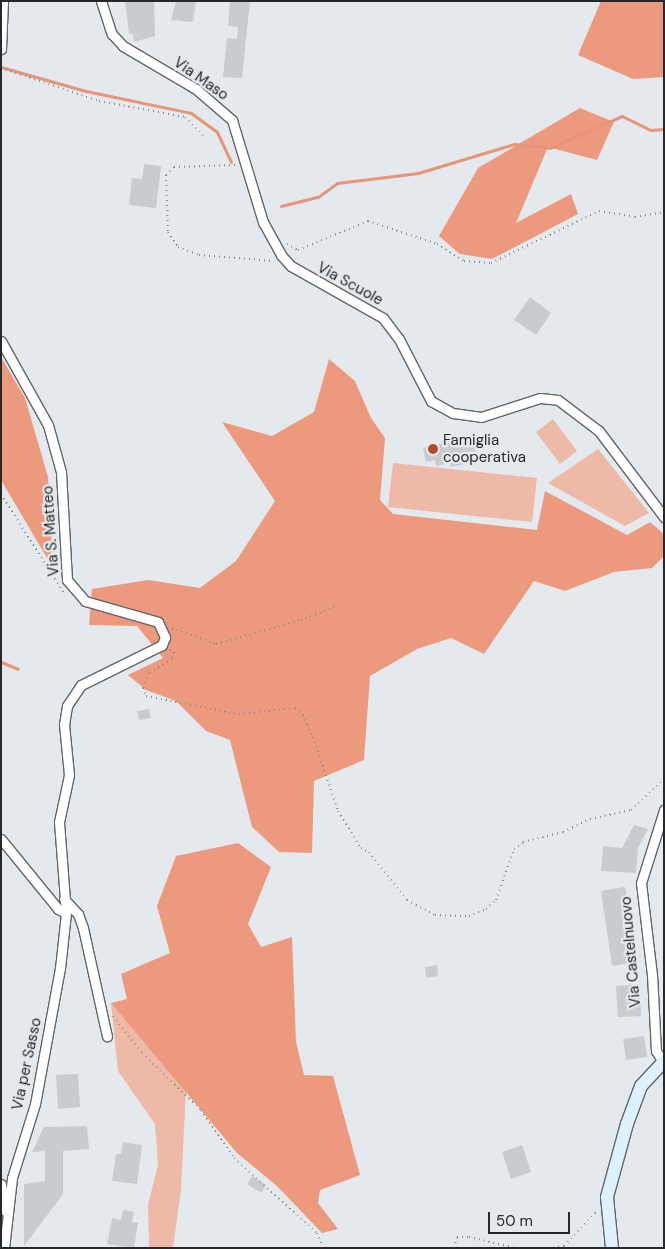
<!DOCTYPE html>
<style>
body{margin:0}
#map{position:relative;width:665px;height:1249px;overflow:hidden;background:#e4e9ed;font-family:"DM Sans",sans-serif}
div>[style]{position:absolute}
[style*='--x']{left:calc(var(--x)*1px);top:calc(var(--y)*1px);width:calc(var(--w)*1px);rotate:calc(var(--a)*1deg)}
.green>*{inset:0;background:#efb9a7}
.forest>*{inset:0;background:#ed997d}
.stream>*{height:3px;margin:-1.5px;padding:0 1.5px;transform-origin:1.5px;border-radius:1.5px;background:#e79478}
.building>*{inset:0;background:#c6cccf}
.path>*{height:2px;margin-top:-1px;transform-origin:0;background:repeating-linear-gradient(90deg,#878b8d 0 1px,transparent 0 5px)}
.roads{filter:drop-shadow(1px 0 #616668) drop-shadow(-1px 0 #616668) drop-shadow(0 1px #616668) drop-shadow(0 -1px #616668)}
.street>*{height:9px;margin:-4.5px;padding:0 4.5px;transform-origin:4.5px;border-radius:4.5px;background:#fff}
.secondary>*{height:12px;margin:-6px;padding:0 6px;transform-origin:6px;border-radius:6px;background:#ddf2fe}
.dots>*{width:14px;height:14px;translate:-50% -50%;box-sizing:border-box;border:2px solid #e4e9ed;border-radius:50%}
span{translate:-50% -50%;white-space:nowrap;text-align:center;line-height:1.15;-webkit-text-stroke:4.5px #e4e9ed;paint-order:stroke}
.street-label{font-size:15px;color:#262829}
.poi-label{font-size:15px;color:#262829}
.left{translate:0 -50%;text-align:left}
.frame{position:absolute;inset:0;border:2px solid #262829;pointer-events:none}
.scale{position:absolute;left:488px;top:1212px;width:82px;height:22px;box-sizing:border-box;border:2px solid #262829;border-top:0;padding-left:6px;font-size:15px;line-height:18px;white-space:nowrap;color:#262829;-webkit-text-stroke:4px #e4e9ed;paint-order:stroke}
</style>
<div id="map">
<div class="green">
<i style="clip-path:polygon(553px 419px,577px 451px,560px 464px,536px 432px)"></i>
<i style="clip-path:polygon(598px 449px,649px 513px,625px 526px,548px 483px)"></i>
<i style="clip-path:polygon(393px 463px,537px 478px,532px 522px,388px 507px)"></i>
<i style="clip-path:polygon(111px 1003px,186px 1089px,181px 1190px,173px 1248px,149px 1248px,148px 1205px,158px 1165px,155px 1124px,118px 1071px)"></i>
</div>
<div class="forest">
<i style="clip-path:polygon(601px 1px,664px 1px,664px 77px,633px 79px,578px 55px)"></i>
<i style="clip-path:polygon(580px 108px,614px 122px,597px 160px,548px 147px,516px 223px,571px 194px,578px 214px,492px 259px,460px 254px,439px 236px,478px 168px)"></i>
<i style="clip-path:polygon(1px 357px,25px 398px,48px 477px,52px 552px,47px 558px,1px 480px)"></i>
<i style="clip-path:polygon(329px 359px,355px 381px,371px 418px,385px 438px,380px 500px,393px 514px,537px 530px,545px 491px,627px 535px,650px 522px,664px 534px,664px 556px,652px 568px,614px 572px,565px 591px,534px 581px,484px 654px,451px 638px,417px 649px,370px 676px,364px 760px,314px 781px,312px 853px,279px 852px,252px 827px,230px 740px,206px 731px,176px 701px,146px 690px,128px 675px,163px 658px,137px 626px,89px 625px,92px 589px,148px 580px,200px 588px,236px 561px,275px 501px,222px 422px,272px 436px,314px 412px)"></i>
<i style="clip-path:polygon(238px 843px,271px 867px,248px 924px,261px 947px,292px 937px,296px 1042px,304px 1075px,333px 1076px,360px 1175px,320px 1190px,318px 1203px,338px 1229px,322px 1233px,277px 1186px,237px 1153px,111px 1003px,127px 999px,121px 974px,170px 953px,157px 906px,176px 856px)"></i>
</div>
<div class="stream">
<i style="--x:1;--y:67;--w:88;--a:15.8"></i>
<i style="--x:86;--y:91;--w:107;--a:11.8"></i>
<i style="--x:191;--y:113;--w:32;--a:36"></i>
<i style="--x:217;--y:132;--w:33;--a:65"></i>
<i style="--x:281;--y:206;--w:38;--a:-14"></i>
<i style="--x:318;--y:197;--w:24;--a:-36"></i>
<i style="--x:337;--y:183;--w:82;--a:-7"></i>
<i style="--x:418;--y:173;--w:100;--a:-16.8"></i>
<i style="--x:514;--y:144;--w:36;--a:6"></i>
<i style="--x:550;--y:148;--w:79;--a:-24"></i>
<i style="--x:622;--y:116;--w:32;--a:26"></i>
<i style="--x:651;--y:130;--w:13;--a:-4"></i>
<i style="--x:1;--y:662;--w:18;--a:22"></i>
</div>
<div class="building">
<i style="clip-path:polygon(125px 1px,154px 1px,155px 36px,134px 42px,133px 34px,129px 34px)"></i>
<i style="clip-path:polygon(176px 1px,196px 1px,193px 22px,171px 20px)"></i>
<i style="clip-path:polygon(230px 1px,250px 1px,242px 78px,223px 77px,227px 38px,237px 39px,238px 27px,228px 26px)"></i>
<i style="clip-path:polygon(144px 164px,161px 166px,156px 208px,129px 205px,132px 178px,142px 179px)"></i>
<i style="clip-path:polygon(530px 297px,551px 313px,536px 335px,514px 320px)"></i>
<i style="clip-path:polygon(467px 437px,469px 444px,473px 443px,478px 461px,451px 467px,450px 463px,436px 466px,435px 460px,426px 462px,423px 448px)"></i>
<i style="clip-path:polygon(149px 709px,151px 718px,139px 720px,137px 711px)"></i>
<i style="clip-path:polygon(634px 825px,648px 829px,638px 848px,636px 873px,601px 871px,603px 846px,622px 848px)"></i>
<i style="clip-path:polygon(625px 887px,636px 962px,612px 966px,601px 891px)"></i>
<i style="clip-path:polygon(437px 965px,438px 976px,426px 978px,425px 967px)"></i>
<i style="clip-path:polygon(640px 984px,641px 1016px,618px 1017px,616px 986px)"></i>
<i style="clip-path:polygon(644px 1036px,647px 1057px,626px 1060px,623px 1039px)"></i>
<i style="clip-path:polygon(78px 1074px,80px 1107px,58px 1109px,56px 1075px)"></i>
<i style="clip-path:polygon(87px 1126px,89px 1149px,63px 1151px,63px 1194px,24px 1246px,24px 1184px,45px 1181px,45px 1151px,32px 1152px,44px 1127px)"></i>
<i style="clip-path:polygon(123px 1142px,142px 1145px,137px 1184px,112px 1181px,116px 1154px,121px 1154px)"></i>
<i style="clip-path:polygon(522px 1145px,531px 1172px,511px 1179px,502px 1152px)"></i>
<i style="clip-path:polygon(252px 1176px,266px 1185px,261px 1193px,247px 1184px)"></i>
<i style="clip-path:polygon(123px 1210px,134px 1212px,132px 1222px,138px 1223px,134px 1248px,107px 1244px,112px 1218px,121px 1220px)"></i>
</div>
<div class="path">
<i style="--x:1;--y:68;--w:103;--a:18.6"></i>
<i style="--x:99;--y:101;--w:87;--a:10.5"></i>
<i style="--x:185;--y:117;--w:27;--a:45"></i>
<i style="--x:235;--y:165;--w:61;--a:178.1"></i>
<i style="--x:174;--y:167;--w:11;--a:135"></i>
<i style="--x:166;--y:175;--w:57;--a:88"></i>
<i style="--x:168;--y:232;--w:18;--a:56"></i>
<i style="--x:178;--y:247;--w:22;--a:21"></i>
<i style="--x:199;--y:255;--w:75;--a:4.6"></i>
<i style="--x:287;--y:244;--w:13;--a:29"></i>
<i style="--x:298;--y:250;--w:76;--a:-22.5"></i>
<i style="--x:368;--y:221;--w:73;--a:18.4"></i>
<i style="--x:437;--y:244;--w:32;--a:32"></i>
<i style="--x:464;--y:261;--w:27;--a:4"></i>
<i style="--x:491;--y:263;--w:120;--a:-25.7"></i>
<i style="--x:599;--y:211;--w:36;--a:9"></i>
<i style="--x:635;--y:217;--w:29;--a:-10"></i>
<i style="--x:1;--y:494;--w:120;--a:57.6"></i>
<i style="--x:172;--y:628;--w:47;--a:20"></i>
<i style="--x:216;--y:644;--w:88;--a:-15.8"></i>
<i style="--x:301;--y:620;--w:40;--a:-22"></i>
<i style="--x:170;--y:650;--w:4;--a:27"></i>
<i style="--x:174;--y:652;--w:7;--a:106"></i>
<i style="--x:172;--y:659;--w:27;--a:149"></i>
<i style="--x:149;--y:673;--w:16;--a:112"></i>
<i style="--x:143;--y:688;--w:9;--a:69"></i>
<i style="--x:146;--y:696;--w:95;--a:11"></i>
<i style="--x:239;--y:714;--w:56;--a:-6.1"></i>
<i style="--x:295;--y:708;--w:11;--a:41"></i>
<i style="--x:303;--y:715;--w:24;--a:66"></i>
<i style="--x:313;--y:737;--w:78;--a:71.3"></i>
<i style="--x:338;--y:811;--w:44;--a:58.1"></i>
<i style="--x:361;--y:848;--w:9;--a:27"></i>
<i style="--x:369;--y:852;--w:61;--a:51.6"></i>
<i style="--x:407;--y:900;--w:32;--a:28"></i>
<i style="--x:435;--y:915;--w:34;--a:2"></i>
<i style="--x:469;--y:916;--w:18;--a:-22"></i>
<i style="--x:486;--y:909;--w:13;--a:-42"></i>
<i style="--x:496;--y:900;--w:54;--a:-70.6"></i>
<i style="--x:514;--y:849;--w:11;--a:-38"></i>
<i style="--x:523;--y:842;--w:41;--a:-14"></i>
<i style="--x:563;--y:832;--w:30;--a:-26"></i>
<i style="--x:590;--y:819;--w:42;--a:-12.4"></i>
<i style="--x:631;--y:810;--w:45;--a:-43.2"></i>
<i style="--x:113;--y:1016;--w:47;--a:51.9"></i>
<i style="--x:142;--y:1053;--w:82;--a:44"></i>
<i style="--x:201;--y:1110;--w:58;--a:55.5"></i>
<i style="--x:234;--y:1158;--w:112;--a:42.1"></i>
<i style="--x:317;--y:1233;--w:16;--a:68"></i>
<i style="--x:454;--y:1248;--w:11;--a:-75"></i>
<i style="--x:457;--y:1237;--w:12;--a:0"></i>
<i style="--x:469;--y:1237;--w:48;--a:13.2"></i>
<i style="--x:553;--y:1248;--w:11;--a:-10"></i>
<i style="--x:564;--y:1246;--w:48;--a:-46.7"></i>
</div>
<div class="roads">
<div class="street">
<i style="--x:101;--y:1;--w:35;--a:72"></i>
<i style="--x:112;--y:34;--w:16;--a:47"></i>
<i style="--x:123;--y:46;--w:85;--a:30.5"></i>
<i style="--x:196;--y:89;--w:48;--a:40.7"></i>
<i style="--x:232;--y:120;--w:107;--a:73.1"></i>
<i style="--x:263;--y:222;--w:38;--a:61"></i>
<i style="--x:281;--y:255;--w:15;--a:48"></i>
<i style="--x:291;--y:266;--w:106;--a:29.5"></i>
<i style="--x:383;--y:318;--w:26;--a:53"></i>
<i style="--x:399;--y:339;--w:70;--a:62.7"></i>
<i style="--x:431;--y:401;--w:25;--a:29"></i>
<i style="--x:453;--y:413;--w:28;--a:8"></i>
<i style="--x:481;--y:417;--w:62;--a:-17.9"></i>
<i style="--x:540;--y:398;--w:18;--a:6"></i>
<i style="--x:558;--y:400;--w:51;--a:37.1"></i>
<i style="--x:599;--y:431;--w:108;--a:52.9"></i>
<i style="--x:1;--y:49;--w:48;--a:-87.6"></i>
<i style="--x:1;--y:341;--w:96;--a:60.8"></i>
<i style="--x:48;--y:425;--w:49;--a:74.5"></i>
<i style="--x:61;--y:472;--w:108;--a:86.8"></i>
<i style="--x:67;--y:580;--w:28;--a:49"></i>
<i style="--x:85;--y:601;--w:76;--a:16"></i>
<i style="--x:158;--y:622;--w:17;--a:65"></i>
<i style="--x:165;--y:637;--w:9;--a:111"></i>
<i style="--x:162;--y:645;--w:90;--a:153.7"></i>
<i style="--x:81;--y:685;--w:25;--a:124"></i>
<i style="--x:67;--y:706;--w:18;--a:99"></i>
<i style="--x:64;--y:724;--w:51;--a:84.4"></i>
<i style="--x:69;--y:775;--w:48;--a:102"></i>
<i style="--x:59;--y:822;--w:91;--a:85.6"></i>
<i style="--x:66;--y:913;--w:55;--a:96.2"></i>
<i style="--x:60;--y:968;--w:138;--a:100.4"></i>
<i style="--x:35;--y:1104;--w:77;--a:107.3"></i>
<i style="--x:12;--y:1178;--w:70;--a:96.5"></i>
<i style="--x:1;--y:839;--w:90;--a:50.8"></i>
<i style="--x:58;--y:909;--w:9;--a:27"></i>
<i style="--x:64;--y:899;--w:21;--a:47"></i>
<i style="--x:78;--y:914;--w:15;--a:70"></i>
<i style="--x:83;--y:928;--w:111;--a:77.5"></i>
<i style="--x:663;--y:1062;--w:13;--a:-122"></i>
<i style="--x:656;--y:1051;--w:76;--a:-93"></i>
<i style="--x:652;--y:975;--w:93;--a:-96.8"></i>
<i style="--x:641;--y:883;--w:77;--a:-72.5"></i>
<i style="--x:1;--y:1184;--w:27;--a:82"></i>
</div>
<div class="secondary">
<i style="--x:612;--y:1248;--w:51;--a:-95.6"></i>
<i style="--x:607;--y:1197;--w:76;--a:-74.7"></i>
<i style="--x:627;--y:1124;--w:40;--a:-69.8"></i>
<i style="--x:641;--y:1086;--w:34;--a:-47"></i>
</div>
</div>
<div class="dots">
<i style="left:433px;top:449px;background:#b34b26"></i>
</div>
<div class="street-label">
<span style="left:201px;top:79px;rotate:35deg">Via Maso</span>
<span style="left:350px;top:284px;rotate:29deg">Via Scuole</span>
<span style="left:51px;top:531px;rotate:-94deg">Via S. Matteo</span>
<span style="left:631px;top:952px;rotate:-95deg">Via Castelnuovo</span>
<span style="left:27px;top:1064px;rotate:-78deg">Via per Sasso</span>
</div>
<div class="poi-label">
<span class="left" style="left:443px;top:449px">Famiglia<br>cooperativa</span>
</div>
<div class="frame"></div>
<div class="scale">50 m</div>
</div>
